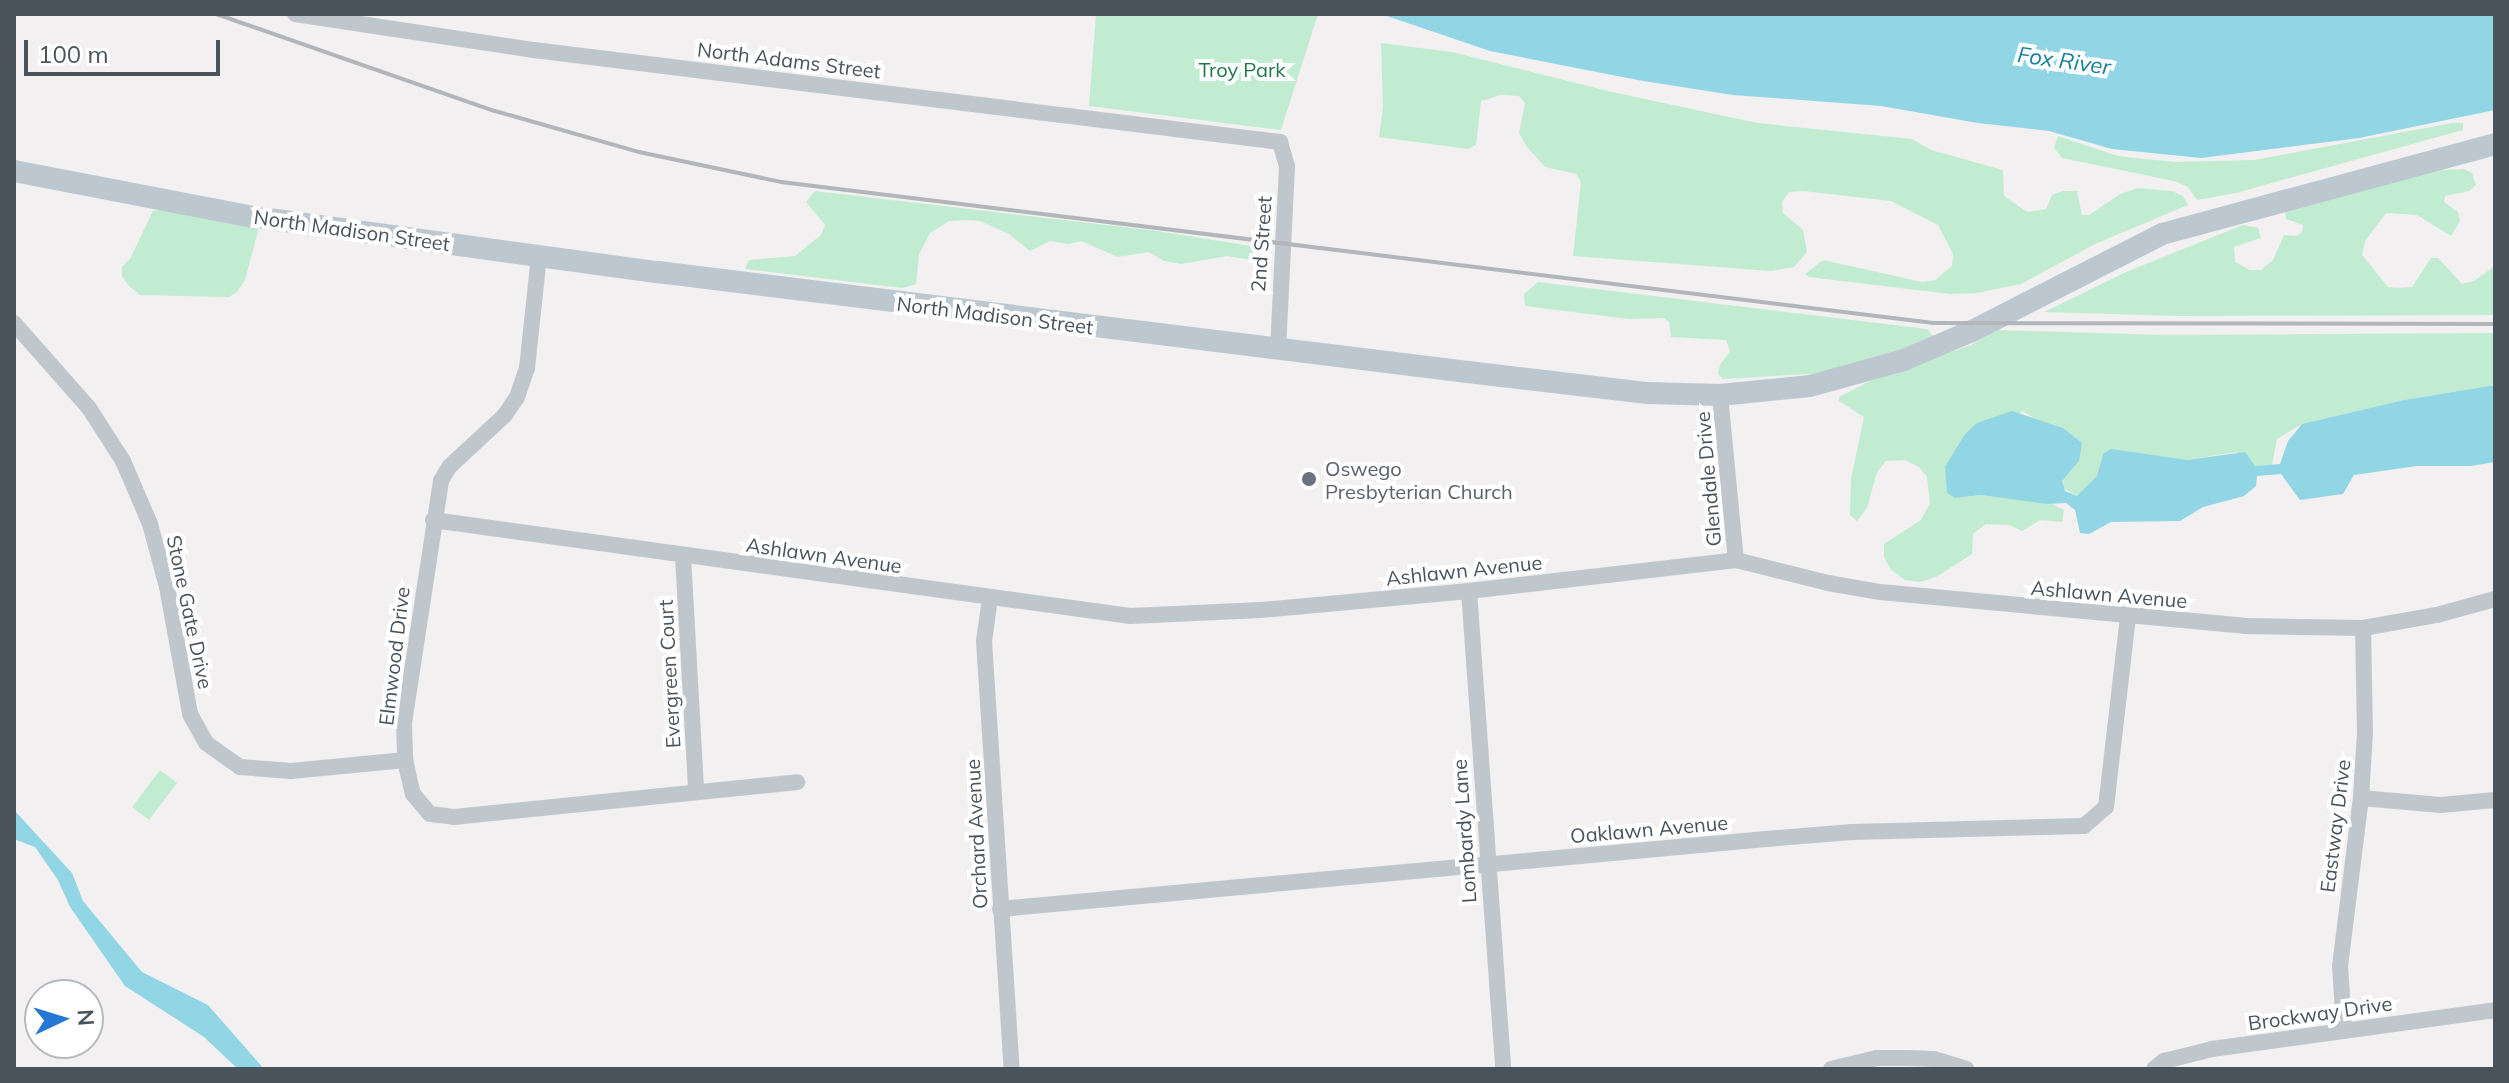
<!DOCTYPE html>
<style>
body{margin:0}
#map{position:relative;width:2509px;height:1083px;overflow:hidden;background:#f2f0f0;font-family:Mulish,sans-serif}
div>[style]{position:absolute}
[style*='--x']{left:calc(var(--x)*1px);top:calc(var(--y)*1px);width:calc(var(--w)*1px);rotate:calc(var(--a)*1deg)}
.green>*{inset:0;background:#c2ecd1}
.water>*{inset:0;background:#92d6e5}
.street>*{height:16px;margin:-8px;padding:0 8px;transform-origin:8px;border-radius:8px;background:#bfc7cd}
.secondary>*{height:22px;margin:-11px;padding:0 11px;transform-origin:11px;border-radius:11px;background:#bdc7d0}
.rail>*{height:4px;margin:-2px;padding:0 2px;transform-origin:2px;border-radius:2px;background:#b2b5b9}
.dots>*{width:22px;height:22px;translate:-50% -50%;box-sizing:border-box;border:4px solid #fff;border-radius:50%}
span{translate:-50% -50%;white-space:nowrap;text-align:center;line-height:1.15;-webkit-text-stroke:8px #fff;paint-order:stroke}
.street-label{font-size:20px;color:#49535c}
.park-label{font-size:20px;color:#1e7849}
.worship-label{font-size:20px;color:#5b616d}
.left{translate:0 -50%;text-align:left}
.water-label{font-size:22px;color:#178199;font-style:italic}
.frame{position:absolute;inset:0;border:16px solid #49535c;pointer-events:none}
.north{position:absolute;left:24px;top:979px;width:80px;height:80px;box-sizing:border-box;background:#fff;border:2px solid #b6babe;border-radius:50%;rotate:86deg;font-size:22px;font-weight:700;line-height:32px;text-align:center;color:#49535c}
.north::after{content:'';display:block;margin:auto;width:28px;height:36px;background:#2778d5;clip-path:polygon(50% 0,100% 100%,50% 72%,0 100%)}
.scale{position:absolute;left:24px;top:40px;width:196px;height:36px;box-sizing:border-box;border:4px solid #49535c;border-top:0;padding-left:10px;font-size:24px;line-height:28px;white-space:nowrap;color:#49535c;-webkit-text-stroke:6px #fff;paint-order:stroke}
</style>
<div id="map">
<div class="green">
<i style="clip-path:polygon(1096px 14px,1318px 14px,1281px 130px,1089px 106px)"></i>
<i style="clip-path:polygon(1381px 43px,1452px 52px,1612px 92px,1757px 123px,1912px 139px,1931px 150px,2003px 170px,2004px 196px,2027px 212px,2046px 209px,2052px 195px,2063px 191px,2077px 191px,2082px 215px,2089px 215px,2120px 194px,2138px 188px,2172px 191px,2183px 196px,2188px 205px,2095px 244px,2021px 284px,1977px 293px,1950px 294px,1809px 277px,1805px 274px,1823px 260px,1922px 282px,1935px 280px,1952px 266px,1953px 254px,1938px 225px,1891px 201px,1803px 191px,1789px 192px,1782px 202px,1783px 213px,1803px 230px,1807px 252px,1794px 267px,1771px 271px,1573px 256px,1581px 182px,1576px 174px,1545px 167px,1527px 147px,1519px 133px,1525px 103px,1519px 96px,1501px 95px,1481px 101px,1476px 145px,1468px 149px,1379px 137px,1383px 107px)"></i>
<i style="clip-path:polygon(2452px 123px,2463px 123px,2463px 130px,2236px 193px,2197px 200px,2188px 187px,2174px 181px,2062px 158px,2054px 148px,2058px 136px,2118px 156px,2175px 162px,2254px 160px)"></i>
<i style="clip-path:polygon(2464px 169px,2472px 173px,2476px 185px,2469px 191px,2445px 196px,2444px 202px,2458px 212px,2460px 221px,2451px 236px,2417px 215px,2386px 213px,2365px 241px,2362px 255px,2388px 287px,2397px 288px,2412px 287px,2431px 258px,2438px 258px,2462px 284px,2474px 281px,2495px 266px,2495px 315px,2177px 316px,2044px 312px,2126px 272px,2243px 225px,2258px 228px,2261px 238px,2234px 247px,2235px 262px,2250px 270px,2261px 270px,2273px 260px,2284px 235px,2297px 236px,2302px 232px,2303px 225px,2286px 219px,2285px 211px,2427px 171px)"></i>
<i style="clip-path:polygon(815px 191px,1157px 231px,1263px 248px,1258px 261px,1227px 256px,1181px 264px,1164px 261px,1149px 252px,1118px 257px,1081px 241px,1069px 244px,1050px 241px,1030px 251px,1009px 234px,980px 221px,966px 220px,949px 221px,930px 233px,919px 254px,916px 284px,902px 288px,745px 269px,749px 260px,795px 256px,821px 235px,825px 225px,806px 202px)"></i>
<i style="clip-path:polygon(160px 210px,259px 227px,245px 280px,237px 292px,229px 297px,140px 295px,129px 286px,122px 276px,122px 267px,130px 259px,153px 211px)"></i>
<i style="clip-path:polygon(1538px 282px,1927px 329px,1933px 336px,1929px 342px,1828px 373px,1723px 379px,1718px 374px,1720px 365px,1730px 351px,1726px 340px,1671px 337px,1669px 322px,1664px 318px,1629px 319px,1525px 306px,1524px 294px)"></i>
<i style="clip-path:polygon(1994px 330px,2165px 335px,2495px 333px,2495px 385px,2404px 400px,2302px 424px,2277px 439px,2272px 465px,2255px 466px,2236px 452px,2187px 460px,2103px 454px,2097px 476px,2078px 496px,2062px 488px,2063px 476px,2070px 469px,2038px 420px,2022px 411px,1947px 493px,1955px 498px,1981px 495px,2052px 504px,2064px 510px,2062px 522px,2040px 520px,2022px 531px,2009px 525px,1986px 524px,1973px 534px,1972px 554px,1936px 577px,1920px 582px,1905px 580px,1891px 570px,1884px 557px,1884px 544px,1921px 520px,1930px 503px,1927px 477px,1919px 467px,1905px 460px,1886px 461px,1877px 472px,1867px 508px,1857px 521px,1850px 515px,1851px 479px,1864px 417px,1839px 401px,1839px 397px,1868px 382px,1971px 345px)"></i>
<i style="clip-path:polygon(160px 770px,177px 783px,149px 820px,132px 807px)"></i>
</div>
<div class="water">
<i style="clip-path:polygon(1381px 14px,2495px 14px,2495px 110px,2359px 138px,2201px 158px,2112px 149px,2049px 131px,1978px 123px,1881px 106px,1733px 95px,1643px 81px,1490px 51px)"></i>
<i style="clip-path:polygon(2495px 385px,2495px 462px,2471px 466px,2417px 466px,2354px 475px,2343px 494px,2300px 500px,2281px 474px,2257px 476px,2256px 486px,2244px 496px,2203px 507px,2180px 521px,2111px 522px,2089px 534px,2080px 533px,2075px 510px,2066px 503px,2047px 504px,1981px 495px,1955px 498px,1947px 493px,1945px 467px,1965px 434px,1977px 423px,2012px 411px,2063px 428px,2082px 443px,2079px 461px,2062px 481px,2065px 491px,2077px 496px,2097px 476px,2103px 454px,2111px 449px,2187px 460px,2245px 452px,2255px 466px,2280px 464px,2288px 441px,2302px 424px,2404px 400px)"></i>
<i style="clip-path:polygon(14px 810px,72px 873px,83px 901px,142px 972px,208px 1005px,264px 1069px,238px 1069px,204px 1037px,125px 986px,70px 907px,58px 880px,35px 847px,14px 839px)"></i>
</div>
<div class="street">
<i style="--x:295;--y:14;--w:242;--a:8.6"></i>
<i style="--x:534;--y:50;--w:752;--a:7.03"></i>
<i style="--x:1280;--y:142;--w:25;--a:74"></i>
<i style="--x:1287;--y:166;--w:183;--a:92.8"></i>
<i style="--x:539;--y:256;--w:113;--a:96.1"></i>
<i style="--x:527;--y:368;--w:31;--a:109"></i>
<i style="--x:517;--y:397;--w:22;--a:124"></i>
<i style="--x:505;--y:415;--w:76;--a:137.1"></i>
<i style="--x:449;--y:467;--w:16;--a:120"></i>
<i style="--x:441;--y:481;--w:246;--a:98.7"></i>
<i style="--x:404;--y:724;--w:36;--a:88"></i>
<i style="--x:405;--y:760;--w:35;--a:77"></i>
<i style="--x:413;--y:794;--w:26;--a:50"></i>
<i style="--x:430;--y:814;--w:24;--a:7"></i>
<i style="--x:454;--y:817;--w:345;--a:-5.8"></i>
<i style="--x:14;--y:323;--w:113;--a:48.6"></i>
<i style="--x:89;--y:408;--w:63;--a:57.3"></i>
<i style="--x:123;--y:461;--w:69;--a:66.8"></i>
<i style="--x:150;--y:524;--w:65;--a:74.9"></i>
<i style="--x:167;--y:587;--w:129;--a:79.7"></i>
<i style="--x:190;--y:714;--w:33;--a:61"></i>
<i style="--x:206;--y:743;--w:42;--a:35.2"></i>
<i style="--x:240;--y:767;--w:51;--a:4.5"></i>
<i style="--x:291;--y:771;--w:115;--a:-5.5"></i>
<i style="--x:1720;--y:395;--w:166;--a:84.5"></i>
<i style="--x:433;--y:520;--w:704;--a:7.84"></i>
<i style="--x:1130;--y:616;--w:131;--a:-2.6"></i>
<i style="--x:1261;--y:610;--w:209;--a:-5.2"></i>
<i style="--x:1469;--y:591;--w:269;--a:-6.6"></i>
<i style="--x:1736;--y:560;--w:95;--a:14"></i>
<i style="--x:1828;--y:583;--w:53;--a:9.8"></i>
<i style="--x:1880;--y:592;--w:366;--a:5.3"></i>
<i style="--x:2244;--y:626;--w:119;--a:1"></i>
<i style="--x:2363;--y:628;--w:75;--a:-10"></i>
<i style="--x:2437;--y:615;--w:60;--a:-15.4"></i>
<i style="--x:683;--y:556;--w:233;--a:86.8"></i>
<i style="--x:1469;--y:591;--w:479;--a:85.9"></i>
<i style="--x:990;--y:598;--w:43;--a:97.9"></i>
<i style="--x:984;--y:641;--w:429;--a:86.3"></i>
<i style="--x:2361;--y:798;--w:80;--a:5"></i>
<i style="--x:2441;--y:805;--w:54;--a:-5.3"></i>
<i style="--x:1000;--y:909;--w:769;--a:-5.22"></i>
<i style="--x:1766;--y:839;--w:86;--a:-4.7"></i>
<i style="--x:1852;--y:832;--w:232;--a:-1.5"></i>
<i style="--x:2084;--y:826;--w:29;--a:-41"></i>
<i style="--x:2106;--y:807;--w:192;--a:-83.4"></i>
<i style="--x:2344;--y:1029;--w:63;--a:-93.6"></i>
<i style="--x:2340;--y:966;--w:169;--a:-82.9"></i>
<i style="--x:2361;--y:798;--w:66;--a:-86.5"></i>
<i style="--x:2365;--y:732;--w:104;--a:-91.1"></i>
<i style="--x:1831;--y:1069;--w:47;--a:-13.4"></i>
<i style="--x:1877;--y:1058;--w:31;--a:0"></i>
<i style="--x:1908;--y:1058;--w:26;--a:2"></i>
<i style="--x:1934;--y:1059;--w:34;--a:17"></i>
<i style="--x:2154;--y:1069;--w:13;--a:-39"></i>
<i style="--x:2164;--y:1061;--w:49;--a:-14"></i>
<i style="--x:2212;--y:1049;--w:286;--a:-7.8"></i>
</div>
<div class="secondary">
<i style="--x:14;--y:171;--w:244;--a:10.9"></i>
<i style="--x:254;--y:217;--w:408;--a:7.8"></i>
<i style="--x:658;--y:272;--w:816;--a:7.04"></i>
<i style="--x:1468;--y:372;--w:181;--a:6.7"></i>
<i style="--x:1648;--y:393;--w:72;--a:1.6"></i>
<i style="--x:1720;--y:395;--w:90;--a:-5.7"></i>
<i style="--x:1810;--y:386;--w:98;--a:-15.5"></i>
<i style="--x:1904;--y:360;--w:74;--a:-23.1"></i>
<i style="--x:1972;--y:331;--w:213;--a:-27"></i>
<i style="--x:2162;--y:234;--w:345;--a:-15.1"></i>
</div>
<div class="rail">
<i style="--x:216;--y:14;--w:295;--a:19.2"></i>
<i style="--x:495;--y:111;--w:150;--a:15.9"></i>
<i style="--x:639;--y:152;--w:145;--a:11.9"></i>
<i style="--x:781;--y:182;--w:1161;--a:6.98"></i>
<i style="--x:1933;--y:323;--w:562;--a:0.1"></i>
</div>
<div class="dots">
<i style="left:1309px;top:479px;background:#6b7280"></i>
</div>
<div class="street-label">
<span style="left:789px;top:60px;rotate:7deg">North Adams Street</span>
<span style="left:352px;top:230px;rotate:8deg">North Madison Street</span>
<span style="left:1261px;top:244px;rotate:-86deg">2nd Street</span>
<span style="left:995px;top:315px;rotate:7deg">North Madison Street</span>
<span style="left:1708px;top:479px;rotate:-95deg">Glendale Drive</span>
<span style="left:824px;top:555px;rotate:8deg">Ashlawn Avenue</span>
<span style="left:1464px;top:570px;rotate:-6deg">Ashlawn Avenue</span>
<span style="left:2109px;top:594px;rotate:5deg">Ashlawn Avenue</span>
<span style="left:190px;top:612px;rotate:78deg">Stone Gate Drive</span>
<span style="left:394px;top:656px;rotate:-83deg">Elmwood Drive</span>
<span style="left:669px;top:674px;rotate:-93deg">Evergreen Court</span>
<span style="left:2335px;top:826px;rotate:-83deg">Eastway Drive</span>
<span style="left:1649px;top:829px;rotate:-5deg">Oaklawn Avenue</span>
<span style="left:1464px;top:831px;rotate:-94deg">Lombardy Lane</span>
<span style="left:976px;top:834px;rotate:-93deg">Orchard Avenue</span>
<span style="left:2320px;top:1013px;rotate:-8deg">Brockway Drive</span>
</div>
<div class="park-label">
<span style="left:1242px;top:69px">Troy Park</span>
</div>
<div class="worship-label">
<span class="left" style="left:1325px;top:480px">Oswego<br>Presbyterian Church</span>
</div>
<div class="water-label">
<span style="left:2064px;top:61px;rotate:8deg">Fox River</span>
</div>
<div class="frame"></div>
<div class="north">N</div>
<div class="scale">100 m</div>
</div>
